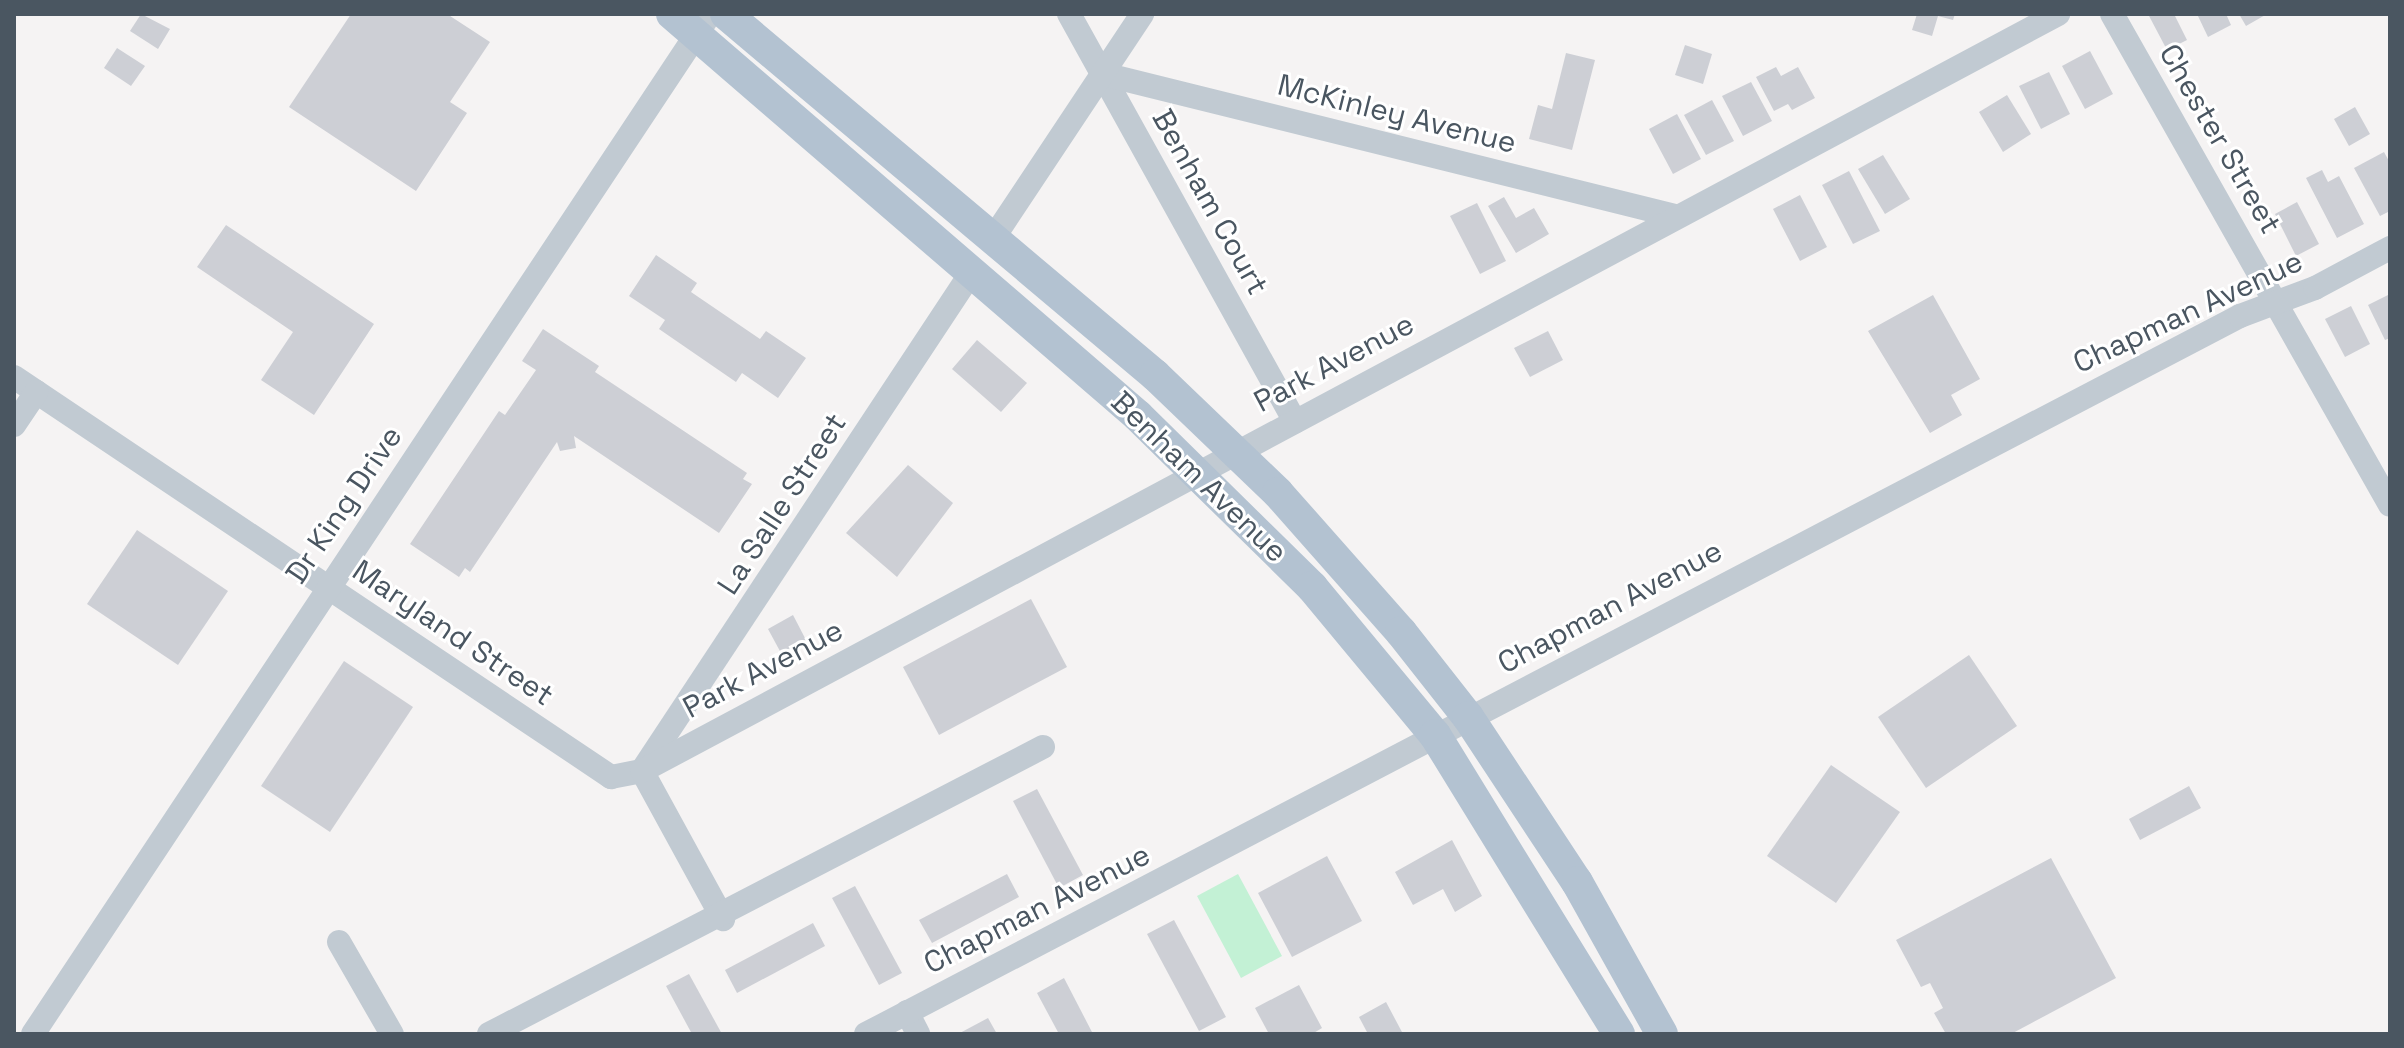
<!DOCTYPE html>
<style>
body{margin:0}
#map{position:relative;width:2404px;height:1048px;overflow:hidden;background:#f5f3f3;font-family:"Space Grotesk",sans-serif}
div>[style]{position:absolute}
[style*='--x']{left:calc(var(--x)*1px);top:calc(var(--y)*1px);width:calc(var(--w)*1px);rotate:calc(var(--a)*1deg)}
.green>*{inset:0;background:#c3f1d5}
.building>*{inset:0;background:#cdcfd5}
.minor>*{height:24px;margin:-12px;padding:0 12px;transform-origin:12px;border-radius:12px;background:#c1cad2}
.major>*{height:32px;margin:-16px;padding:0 16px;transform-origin:16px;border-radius:16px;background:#b3c2d1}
span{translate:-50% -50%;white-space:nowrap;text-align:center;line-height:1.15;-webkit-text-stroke:6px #fff;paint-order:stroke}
.street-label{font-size:30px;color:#4a5661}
.frame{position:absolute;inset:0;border:16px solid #4a5661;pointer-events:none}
</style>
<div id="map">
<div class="green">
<i style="clip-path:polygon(1238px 874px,1282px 956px,1241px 978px,1197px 896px)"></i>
</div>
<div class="building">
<i style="clip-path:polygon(141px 14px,170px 29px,158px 49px,130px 31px)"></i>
<i style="clip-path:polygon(351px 14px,447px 14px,490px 42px,450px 102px,467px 113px,416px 191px,289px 107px)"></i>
<i style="clip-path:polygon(1917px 14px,1955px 14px,1953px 20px,1938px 16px,1932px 36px,1912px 30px)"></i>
<i style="clip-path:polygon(2148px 14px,2174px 14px,2187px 40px,2167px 50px)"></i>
<i style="clip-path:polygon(2197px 14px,2226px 14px,2231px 25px,2208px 37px)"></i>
<i style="clip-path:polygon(2239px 14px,2267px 14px,2246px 26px)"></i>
<i style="clip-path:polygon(1685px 45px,1712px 54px,1703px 84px,1675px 75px)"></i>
<i style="clip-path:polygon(117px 48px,145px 66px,131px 86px,104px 68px)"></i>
<i style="clip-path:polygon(2090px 51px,2113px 94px,2085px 109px,2062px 66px)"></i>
<i style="clip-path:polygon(1566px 53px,1595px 60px,1572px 150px,1529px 139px,1538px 105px,1552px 109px)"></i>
<i style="clip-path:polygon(1776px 67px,1781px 76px,1798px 67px,1815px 98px,1792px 110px,1788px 104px,1774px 111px,1756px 77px)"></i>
<i style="clip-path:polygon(2049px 72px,2070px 114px,2041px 129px,2019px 86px)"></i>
<i style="clip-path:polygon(1751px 82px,1772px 121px,1743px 136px,1722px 96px)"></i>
<i style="clip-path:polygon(2007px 95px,2031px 134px,2003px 152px,1979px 112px)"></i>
<i style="clip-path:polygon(1712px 100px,1734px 141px,1706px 155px,1684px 115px)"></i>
<i style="clip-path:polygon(2355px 107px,2370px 134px,2349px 146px,2334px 119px)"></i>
<i style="clip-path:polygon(1677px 114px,1701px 159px,1673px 174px,1649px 129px)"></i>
<i style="clip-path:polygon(2384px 152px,2390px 163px,2390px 211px,2380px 216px,2354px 168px)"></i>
<i style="clip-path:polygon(1883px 155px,1910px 199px,1885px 214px,1858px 169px)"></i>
<i style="clip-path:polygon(2322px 170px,2328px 182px,2339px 176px,2364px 224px,2337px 238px,2306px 178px)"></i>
<i style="clip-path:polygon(1849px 171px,1880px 231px,1853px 244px,1822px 185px)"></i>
<i style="clip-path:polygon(1800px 195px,1827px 247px,1800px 261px,1773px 209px)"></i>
<i style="clip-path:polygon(1504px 197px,1516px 218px,1534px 208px,1549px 234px,1516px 253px,1488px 206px)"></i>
<i style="clip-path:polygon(2297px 202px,2319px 244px,2296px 256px,2275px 214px)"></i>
<i style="clip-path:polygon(1477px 203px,1506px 261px,1480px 274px,1450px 216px)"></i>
<i style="clip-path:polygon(226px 225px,374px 324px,314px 415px,261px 380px,293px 332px,197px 267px)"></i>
<i style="clip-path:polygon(656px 255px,697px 283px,691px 292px,760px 339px,766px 331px,806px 358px,778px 398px,742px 373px,736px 382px,659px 329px,665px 320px,629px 296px)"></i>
<i style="clip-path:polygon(2390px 294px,2390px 338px,2385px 340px,2368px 305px)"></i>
<i style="clip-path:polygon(1933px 295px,1980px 379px,1951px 395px,1962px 415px,1930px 433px,1868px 331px)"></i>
<i style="clip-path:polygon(2351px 306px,2370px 344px,2345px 357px,2325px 319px)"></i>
<i style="clip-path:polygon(543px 329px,599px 366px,595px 372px,747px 473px,743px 479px,752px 484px,719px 533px,574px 436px,576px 448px,560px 451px,557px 442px,470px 572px,465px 568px,459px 577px,410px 544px,499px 411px,505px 415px,536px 370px,522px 361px)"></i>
<i style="clip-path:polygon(1548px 331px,1563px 360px,1530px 377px,1514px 348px)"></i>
<i style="clip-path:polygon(977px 340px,1027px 383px,1001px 412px,952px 369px)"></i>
<i style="clip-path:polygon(908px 465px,953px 503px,897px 577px,846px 533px)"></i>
<i style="clip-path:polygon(137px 530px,228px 591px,178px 665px,87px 604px)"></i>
<i style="clip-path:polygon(1031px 599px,1067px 667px,939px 735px,903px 667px)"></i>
<i style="clip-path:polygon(793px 615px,806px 640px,781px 653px,768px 629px)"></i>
<i style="clip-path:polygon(1969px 655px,2017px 726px,1926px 788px,1878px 717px)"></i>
<i style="clip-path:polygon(344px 661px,413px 707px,330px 832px,261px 786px)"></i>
<i style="clip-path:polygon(1831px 765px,1900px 812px,1836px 903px,1767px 856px)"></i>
<i style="clip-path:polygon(2189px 786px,2201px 808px,2140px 840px,2129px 819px)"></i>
<i style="clip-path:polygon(1037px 789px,1083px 875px,1059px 888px,1013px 801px)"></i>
<i style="clip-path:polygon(1452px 840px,1482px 896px,1455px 912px,1443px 889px,1413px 905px,1395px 872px)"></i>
<i style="clip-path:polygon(1327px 856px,1362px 921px,1292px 957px,1258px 893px)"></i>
<i style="clip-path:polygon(2051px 858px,2116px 978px,2011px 1034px,1946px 1034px,1934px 1013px,1943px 1008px,1930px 983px,1921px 987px,1896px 940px)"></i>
<i style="clip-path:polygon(1007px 874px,1019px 897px,932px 943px,919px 920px)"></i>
<i style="clip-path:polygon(855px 886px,902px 973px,879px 985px,832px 898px)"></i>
<i style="clip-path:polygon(1174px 920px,1226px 1017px,1199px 1031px,1147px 934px)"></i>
<i style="clip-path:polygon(813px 923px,825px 946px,737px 993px,725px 970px)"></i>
<i style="clip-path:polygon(689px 974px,722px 1034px,692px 1034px,666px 986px)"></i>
<i style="clip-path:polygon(1064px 978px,1093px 1034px,1059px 1034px,1037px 993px)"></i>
<i style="clip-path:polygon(1299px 985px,1322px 1028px,1312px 1034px,1269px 1034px,1255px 1008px)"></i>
<i style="clip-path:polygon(1386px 1002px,1403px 1034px,1368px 1034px,1359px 1017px)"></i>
<i style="clip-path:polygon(988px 1018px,997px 1034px,958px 1034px)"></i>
</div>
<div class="minor">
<i style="--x:1069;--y:14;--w:466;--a:61"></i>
<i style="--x:2112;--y:14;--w:564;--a:60.48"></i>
<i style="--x:1103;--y:74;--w:589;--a:13.94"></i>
<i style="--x:994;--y:237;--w:268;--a:-56.4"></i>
<i style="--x:14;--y:377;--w:719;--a:33.82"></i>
<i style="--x:611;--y:777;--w:32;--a:-11"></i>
<i style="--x:642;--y:771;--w:169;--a:61.3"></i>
<i style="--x:14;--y:425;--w:40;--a:-56"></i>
<i style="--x:645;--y:766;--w:595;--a:-56.52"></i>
<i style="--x:642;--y:771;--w:1606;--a:-28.13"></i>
<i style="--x:339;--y:942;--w:106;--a:60.1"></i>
<i style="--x:907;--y:1012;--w:25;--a:63"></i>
<i style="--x:33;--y:1034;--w:1224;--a:-56.43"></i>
<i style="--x:489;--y:1034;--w:624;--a:-27.39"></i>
<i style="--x:866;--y:1034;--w:1550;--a:-27.59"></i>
<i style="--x:2240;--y:316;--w:80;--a:-20.5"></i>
<i style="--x:2315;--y:288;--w:85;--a:-28.1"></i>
</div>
<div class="major">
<i style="--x:672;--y:14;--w:615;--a:40.78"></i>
<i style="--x:1138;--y:416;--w:244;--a:44.5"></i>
<i style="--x:1312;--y:587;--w:192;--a:50.3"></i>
<i style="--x:1435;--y:735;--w:351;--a:58.4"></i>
<i style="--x:726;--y:14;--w:561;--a:40.08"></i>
<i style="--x:1155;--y:375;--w:170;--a:43.8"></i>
<i style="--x:1278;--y:493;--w:186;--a:48.5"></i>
<i style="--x:1401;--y:632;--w:108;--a:51.8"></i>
<i style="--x:1468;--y:717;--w:198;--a:56.6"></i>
<i style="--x:1577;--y:882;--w:174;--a:60.8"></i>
</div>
<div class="street-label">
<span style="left:1397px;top:114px;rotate:14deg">McKinley Avenue</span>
<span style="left:2220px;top:139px;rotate:60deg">Chester Street</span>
<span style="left:1210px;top:202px;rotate:61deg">Benham Court</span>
<span style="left:2188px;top:312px;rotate:-25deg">Chapman Avenue</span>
<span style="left:1334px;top:363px;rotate:-28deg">Park Avenue</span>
<span style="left:1199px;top:477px;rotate:44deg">Benham Avenue</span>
<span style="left:782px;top:504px;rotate:-57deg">La Salle Street</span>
<span style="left:344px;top:505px;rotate:-56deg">Dr King Drive</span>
<span style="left:1610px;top:607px;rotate:-28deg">Chapman Avenue</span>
<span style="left:453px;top:633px;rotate:34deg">Maryland Street</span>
<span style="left:763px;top:669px;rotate:-28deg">Park Avenue</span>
<span style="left:1037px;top:909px;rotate:-27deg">Chapman Avenue</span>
</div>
<div class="frame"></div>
</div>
